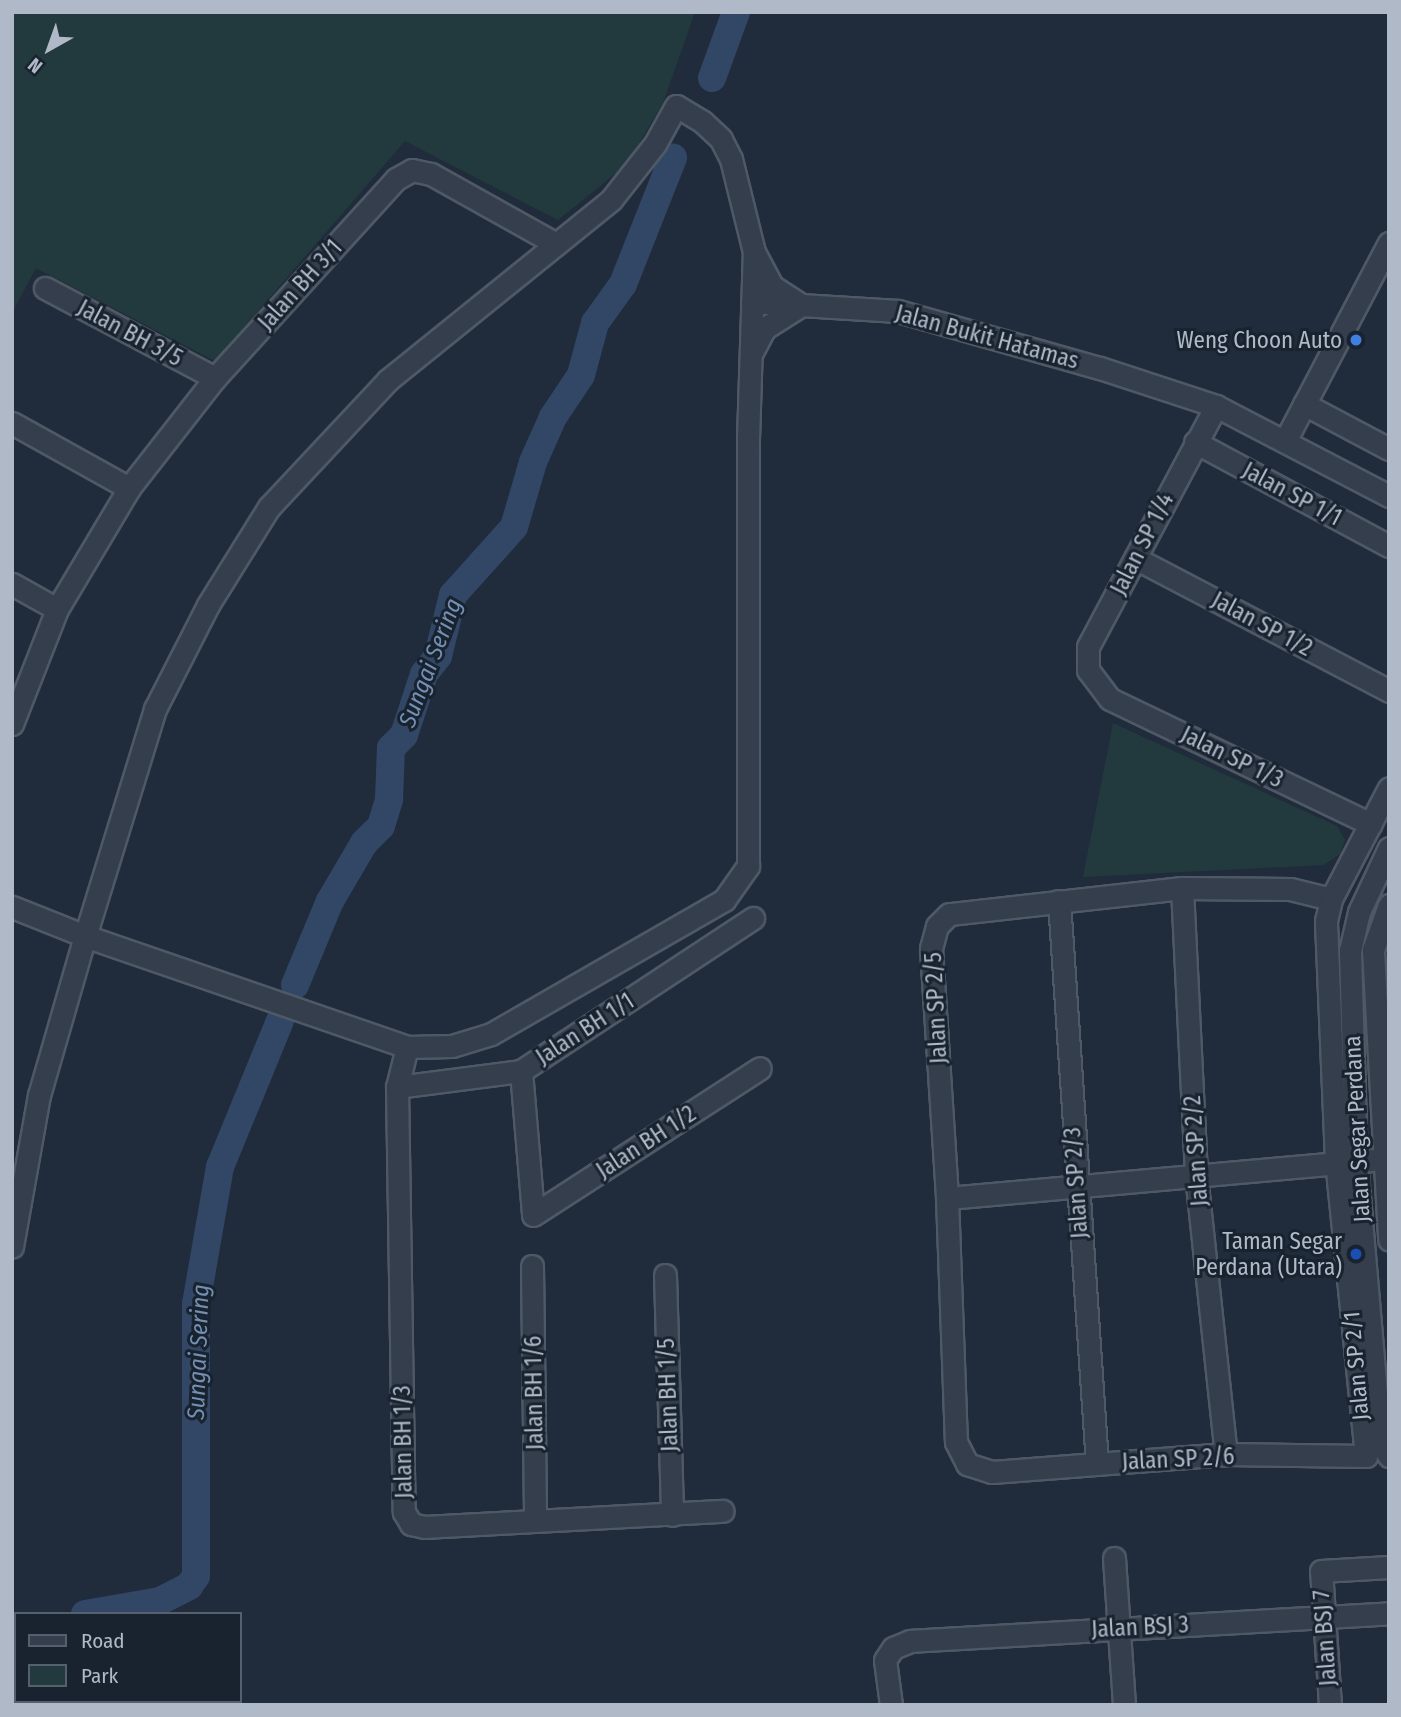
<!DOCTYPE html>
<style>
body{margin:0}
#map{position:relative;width:1401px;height:1717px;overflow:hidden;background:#202c3c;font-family:"Fira Sans Condensed",sans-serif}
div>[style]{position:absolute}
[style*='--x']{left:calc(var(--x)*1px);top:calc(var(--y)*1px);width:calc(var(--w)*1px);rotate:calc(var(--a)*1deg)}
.green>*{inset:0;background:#223a3d}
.river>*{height:28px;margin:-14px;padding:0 14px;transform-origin:14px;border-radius:14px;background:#324765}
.roads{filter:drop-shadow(2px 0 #4f5966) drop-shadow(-2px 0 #4f5966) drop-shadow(0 2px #4f5966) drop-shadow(0 -2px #4f5966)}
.minor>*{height:21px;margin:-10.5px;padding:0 10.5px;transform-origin:10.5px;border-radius:10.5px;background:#343e4c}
.dots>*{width:19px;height:19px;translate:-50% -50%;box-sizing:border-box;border:4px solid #192330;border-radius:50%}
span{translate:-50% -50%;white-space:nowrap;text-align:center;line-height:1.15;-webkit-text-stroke:6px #192330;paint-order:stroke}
.street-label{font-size:23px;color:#afb9c8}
.poi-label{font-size:23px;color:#afb9c8}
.right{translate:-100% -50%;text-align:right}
.water-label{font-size:24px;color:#748fb2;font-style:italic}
.frame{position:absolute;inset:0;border:14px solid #afb9c8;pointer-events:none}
.legend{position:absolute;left:14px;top:1612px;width:228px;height:91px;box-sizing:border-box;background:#192330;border:2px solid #555f6d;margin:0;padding:9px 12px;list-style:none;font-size:21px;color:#afb9c8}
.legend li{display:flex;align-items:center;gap:14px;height:35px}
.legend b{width:35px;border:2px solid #555f6d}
.north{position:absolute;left:14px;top:14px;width:70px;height:70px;-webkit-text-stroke:5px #192330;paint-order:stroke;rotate:220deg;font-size:19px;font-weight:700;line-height:28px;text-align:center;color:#afb9c8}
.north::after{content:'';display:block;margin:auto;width:24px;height:32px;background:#afb9c8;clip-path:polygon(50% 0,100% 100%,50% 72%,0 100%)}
</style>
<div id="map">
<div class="green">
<i style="clip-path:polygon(12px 12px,695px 12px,663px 103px,626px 165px,558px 220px,405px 141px,215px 361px,36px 268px,12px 313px)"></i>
<i style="clip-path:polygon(1113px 723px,1337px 826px,1345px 840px,1340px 854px,1324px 865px,1083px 877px)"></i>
</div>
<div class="river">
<i style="--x:712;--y:78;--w:70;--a:-70"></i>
<i style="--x:295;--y:985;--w:91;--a:-67.4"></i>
<i style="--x:330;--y:901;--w:67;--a:-59.6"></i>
<i style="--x:364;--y:843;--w:24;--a:-45"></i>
<i style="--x:381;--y:826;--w:28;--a:-73"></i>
<i style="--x:389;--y:799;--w:51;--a:-87.8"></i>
<i style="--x:391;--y:748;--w:18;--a:-45"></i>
<i style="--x:404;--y:735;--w:64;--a:-71.8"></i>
<i style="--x:424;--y:674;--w:23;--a:-52"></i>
<i style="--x:438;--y:656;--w:63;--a:-76.2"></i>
<i style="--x:453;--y:595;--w:91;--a:-48.1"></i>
<i style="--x:514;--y:527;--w:68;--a:-73.7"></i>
<i style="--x:533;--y:462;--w:49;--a:-66"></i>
<i style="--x:553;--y:417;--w:50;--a:-56.3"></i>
<i style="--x:581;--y:375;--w:54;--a:-74.9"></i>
<i style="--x:595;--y:323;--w:48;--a:-54.3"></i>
<i style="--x:623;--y:284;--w:136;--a:-68.4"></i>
<i style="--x:85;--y:1614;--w:76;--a:-9.8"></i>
<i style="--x:160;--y:1601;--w:33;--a:-27"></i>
<i style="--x:189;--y:1586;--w:12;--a:-55"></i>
<i style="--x:196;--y:1576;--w:272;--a:-90"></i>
<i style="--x:196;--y:1304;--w:139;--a:-80.1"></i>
<i style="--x:220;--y:1167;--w:158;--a:-67.7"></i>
<i style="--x:12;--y:1650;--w:1;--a:0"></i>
</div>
<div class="roads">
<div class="minor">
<i style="--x:755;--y:254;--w:36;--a:62"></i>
<i style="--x:772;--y:286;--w:33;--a:33"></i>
<i style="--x:45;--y:288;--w:192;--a:27.9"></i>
<i style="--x:752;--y:302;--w:146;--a:3.5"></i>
<i style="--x:898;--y:311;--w:210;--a:15.8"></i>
<i style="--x:1100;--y:368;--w:122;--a:18.1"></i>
<i style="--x:1216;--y:406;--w:195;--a:27.5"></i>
<i style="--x:752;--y:352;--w:27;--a:-62"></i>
<i style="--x:765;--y:328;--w:41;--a:-32.2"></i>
<i style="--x:1304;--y:404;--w:96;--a:27.9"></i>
<i style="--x:1216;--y:406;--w:273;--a:118"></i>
<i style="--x:1088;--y:647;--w:23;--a:90"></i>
<i style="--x:1088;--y:670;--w:36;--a:53"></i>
<i style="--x:1110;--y:699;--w:289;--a:25.6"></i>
<i style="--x:12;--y:423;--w:134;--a:29.1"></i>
<i style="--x:1285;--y:441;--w:224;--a:-62.3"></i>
<i style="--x:1195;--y:442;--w:220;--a:28.2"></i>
<i style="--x:1135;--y:558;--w:287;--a:27.6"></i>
<i style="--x:12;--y:584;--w:51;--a:29.1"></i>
<i style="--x:12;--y:724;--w:123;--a:-68.6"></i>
<i style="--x:57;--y:609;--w:141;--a:-59.2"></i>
<i style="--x:129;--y:488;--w:140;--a:-52"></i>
<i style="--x:215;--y:378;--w:269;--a:-47.7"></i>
<i style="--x:396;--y:179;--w:18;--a:-29"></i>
<i style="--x:412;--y:170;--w:19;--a:12"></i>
<i style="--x:431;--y:174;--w:143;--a:29.2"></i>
<i style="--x:1389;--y:848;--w:71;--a:115.1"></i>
<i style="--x:1359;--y:912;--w:39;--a:103"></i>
<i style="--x:1350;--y:950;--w:211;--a:88.4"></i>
<i style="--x:1356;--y:1161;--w:283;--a:85.1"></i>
<i style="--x:1380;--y:1443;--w:16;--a:55"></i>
<i style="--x:1182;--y:888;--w:287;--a:87.2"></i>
<i style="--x:1196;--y:1175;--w:281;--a:83.9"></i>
<i style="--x:1331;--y:899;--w:42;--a:-166.3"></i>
<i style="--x:1290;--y:889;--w:108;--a:-179.5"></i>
<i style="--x:1182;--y:888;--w:234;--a:173.6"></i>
<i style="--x:949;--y:914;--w:17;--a:135"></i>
<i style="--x:937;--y:926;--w:24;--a:105"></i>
<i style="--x:931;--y:949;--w:250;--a:86.3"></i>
<i style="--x:947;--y:1198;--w:244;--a:87.9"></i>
<i style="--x:956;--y:1442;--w:25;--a:63"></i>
<i style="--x:967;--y:1464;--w:26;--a:18"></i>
<i style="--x:992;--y:1472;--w:235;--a:-4.4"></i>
<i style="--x:1226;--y:1454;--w:140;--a:0.8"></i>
<i style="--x:1366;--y:1456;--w:297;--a:-95.8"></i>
<i style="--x:1336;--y:1161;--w:240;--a:-92.4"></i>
<i style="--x:1326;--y:921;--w:23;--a:-77"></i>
<i style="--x:1331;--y:899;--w:125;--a:-62.4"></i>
<i style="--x:1059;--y:901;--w:564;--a:86.14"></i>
<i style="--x:1389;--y:905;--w:48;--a:109.6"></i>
<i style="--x:1373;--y:950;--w:290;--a:86.8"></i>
<i style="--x:12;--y:907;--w:79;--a:21.7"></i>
<i style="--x:85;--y:936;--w:341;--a:19"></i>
<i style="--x:407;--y:1047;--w:45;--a:-1.3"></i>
<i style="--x:452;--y:1046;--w:41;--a:-17.1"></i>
<i style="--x:491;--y:1034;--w:269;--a:-29.9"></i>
<i style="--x:724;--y:900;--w:42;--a:-54.8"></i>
<i style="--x:748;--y:866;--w:427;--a:-90"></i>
<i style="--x:748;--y:439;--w:187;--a:-88.2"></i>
<i style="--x:754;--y:252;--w:96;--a:-103.9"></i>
<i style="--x:731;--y:159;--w:22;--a:-117"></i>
<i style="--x:721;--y:139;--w:25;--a:-137"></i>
<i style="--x:703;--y:122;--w:31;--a:-149"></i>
<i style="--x:676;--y:106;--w:43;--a:118.9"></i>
<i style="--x:655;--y:144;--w:71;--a:128.2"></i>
<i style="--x:611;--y:200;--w:287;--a:141.1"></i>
<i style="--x:388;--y:380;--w:174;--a:133.1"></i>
<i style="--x:269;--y:507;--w:115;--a:121.9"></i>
<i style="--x:208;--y:605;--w:117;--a:117"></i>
<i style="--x:155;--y:709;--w:238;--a:107.1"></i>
<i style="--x:85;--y:936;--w:166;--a:106.1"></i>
<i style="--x:39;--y:1095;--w:154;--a:100.1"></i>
<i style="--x:407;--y:1047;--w:41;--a:104"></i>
<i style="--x:397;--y:1087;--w:425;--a:89.1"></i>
<i style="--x:404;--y:1512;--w:14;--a:60"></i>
<i style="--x:411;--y:1524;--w:14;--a:12"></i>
<i style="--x:425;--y:1527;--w:298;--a:-3.1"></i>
<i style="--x:521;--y:1071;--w:144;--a:85.2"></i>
<i style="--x:533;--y:1215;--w:270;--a:-32.9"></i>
<i style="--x:397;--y:1087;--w:125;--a:-7.4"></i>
<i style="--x:521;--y:1071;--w:278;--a:-33.4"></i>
<i style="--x:947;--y:1198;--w:436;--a:-5.1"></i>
<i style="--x:532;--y:1266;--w:255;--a:89.3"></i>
<i style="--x:665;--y:1275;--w:240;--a:88.3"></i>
<i style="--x:1114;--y:1558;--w:147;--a:86.1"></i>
<i style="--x:891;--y:1705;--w:45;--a:-97.6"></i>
<i style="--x:885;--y:1660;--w:14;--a:-56"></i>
<i style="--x:893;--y:1648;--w:18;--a:-22"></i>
<i style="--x:910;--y:1641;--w:480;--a:-3.3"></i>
<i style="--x:1330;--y:1705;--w:134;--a:-93.8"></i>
<i style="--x:1321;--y:1571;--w:68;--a:-3.4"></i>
</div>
</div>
<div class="dots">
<i style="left:1356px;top:340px;background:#3f7fe0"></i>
<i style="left:1356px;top:1254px;background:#1a4fb4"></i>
</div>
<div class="street-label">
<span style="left:300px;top:285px;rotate:-48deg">Jalan BH 3/1</span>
<span style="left:130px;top:333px;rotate:28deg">Jalan BH 3/5</span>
<span style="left:987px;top:337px;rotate:15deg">Jalan Bukit Hatamas</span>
<span style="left:1292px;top:494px;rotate:28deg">Jalan SP 1/1</span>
<span style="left:1142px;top:544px;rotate:-63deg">Jalan SP 1/4</span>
<span style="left:1262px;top:624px;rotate:28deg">Jalan SP 1/2</span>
<span style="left:1232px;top:757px;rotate:26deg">Jalan SP 1/3</span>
<span style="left:936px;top:1008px;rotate:-93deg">Jalan SP 2/5</span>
<span style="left:585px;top:1029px;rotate:-33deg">Jalan BH 1/1</span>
<span style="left:1357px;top:1129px;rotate:-93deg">Jalan Segar Perdana</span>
<span style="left:646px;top:1142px;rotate:-33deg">Jalan BH 1/2</span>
<span style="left:1196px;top:1151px;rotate:-94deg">Jalan SP 2/2</span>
<span style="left:1076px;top:1183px;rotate:-94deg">Jalan SP 2/3</span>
<span style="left:1356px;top:1366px;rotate:-95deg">Jalan SP 2/1</span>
<span style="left:534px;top:1393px;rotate:-91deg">Jalan BH 1/6</span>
<span style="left:668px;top:1395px;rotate:-92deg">Jalan BH 1/5</span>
<span style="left:403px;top:1442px;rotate:-91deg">Jalan BH 1/3</span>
<span style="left:1178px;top:1459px;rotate:-3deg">Jalan SP 2/6</span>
<span style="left:1140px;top:1627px;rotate:-3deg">Jalan BSJ 3</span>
<span style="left:1325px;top:1638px;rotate:-94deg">Jalan BSJ 7</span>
</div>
<div class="poi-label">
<span class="right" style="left:1342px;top:340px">Weng Choon Auto</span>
<span class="right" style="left:1342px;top:1254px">Taman Segar<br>Perdana (Utara)</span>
</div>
<div class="water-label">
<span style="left:431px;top:663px;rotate:-69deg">Sungai Sering</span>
<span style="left:199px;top:1352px;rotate:-88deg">Sungai Sering</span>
</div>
<div class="frame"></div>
<ul class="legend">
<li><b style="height:9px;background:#343e4c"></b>Road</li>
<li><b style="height:19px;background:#223a3d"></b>Park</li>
</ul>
<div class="north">N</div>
</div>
